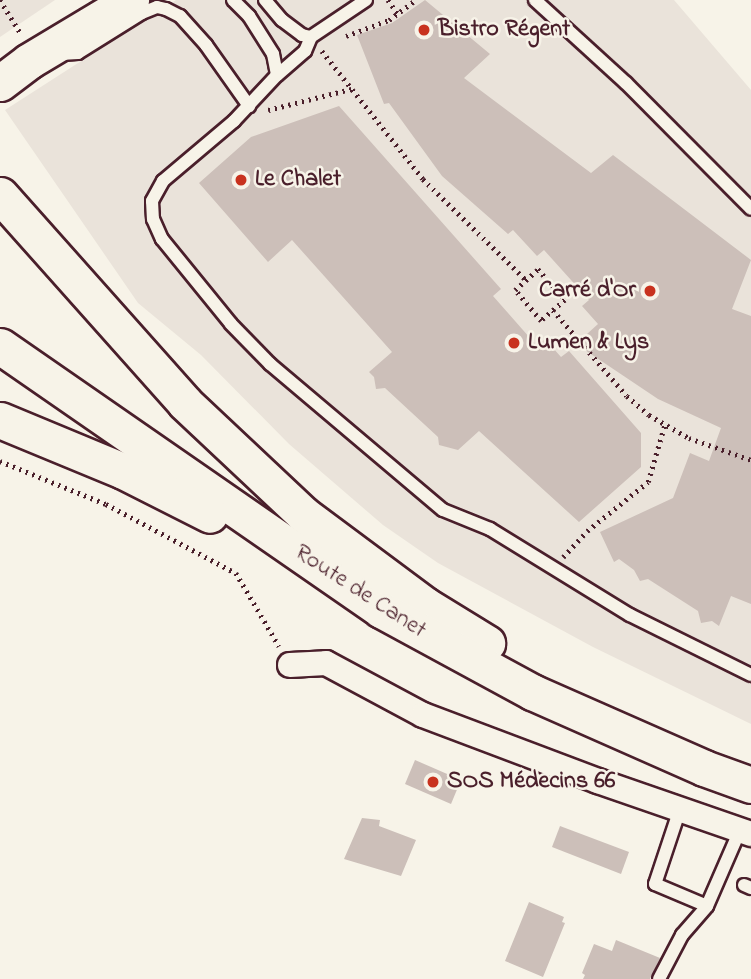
<!DOCTYPE html>
<meta charset="utf-8">
<style>
body{margin:0}
#map{position:relative;width:751px;height:979px;overflow:hidden;background:#f7f3e8;font-family:"Indie Flower",sans-serif}
div>[style]{position:absolute}
[style*='--x']{left:calc(var(--x)*1px);top:calc(var(--y)*1px);width:calc(var(--w)*1px);rotate:calc(var(--a)*1deg)}
.built>*{inset:0;background:#eae3da}
.building>*{inset:0;background:#ccbfb9}
.path>*{height:4.5px;margin-top:-2.25px;transform-origin:0;background:repeating-linear-gradient(90deg,#4a1f2b 0 2px,transparent 0 7px)}
.roads{filter:drop-shadow(2px 0 #4a1f2b) drop-shadow(-2px 0 #4a1f2b) drop-shadow(0 2px #4a1f2b) drop-shadow(0 -2px #4a1f2b)}
.lane>*{height:12px;margin:-6px;padding:0 6px;transform-origin:6px;border-radius:6px;background:#f7f3e8}
.street>*{height:24px;margin:-12px;padding:0 12px;transform-origin:12px;border-radius:12px;background:#f7f3e8}
.secondary>*{height:35px;margin:-17.5px;padding:0 17.5px;transform-origin:17.5px;border-radius:17.5px;background:#f7f3e8}
.dots>*{width:19px;height:19px;translate:-50% -50%;box-sizing:border-box;border:4px solid #f7f3e8;border-radius:50%}
span{translate:-50% -50%;white-space:nowrap;text-align:center;line-height:1.15;-webkit-text-stroke:5px #f7f3e8;paint-order:stroke}
.poi-label{font-size:24px;color:#4a1f2b;font-weight:700}
.left{translate:0 -50%;text-align:left}
.right{translate:-100% -50%;text-align:right}
.street-label{font-size:24px;color:#4a1f2b}
</style>
<div id="map">
<div class="built">
<i style="clip-path:polygon(0 0,55px 0,0 37px)"></i>
<i style="clip-path:polygon(176px 0,674px 0,751px 90px,751px 724px,593px 647px,438px 563px,383px 525px,289px 444px,201px 355px,138px 303px,5px 110px)"></i>
</div>
<div class="building">
<i style="clip-path:polygon(425px 0,490px 54px,464px 78px,591px 173px,613px 155px,751px 260px,732px 309px,751px 316px,751px 604px,731px 596px,719px 626px,712px 621px,701px 623px,698px 611px,648px 579px,640px 581px,634px 570px,619px 559px,614px 562px,600px 532px,673px 498px,690px 453px,709px 461px,721px 428px,658px 399px,576px 344px,598px 324px,582px 306px,589px 300px,544px 250px,537px 256px,513px 230px,508px 234px,442px 176px,389px 103px,384px 104px,357px 35px,392px 23px)"></i>
<i style="clip-path:polygon(339px 106px,501px 289px,493px 296px,537px 346px,545px 339px,561px 357px,569px 351px,641px 433px,641px 467px,579px 522px,479px 431px,458px 450px,439px 445px,438px 437px,385px 388px,376px 389px,374px 377px,369px 372px,392px 352px,292px 240px,268px 262px,199px 183px,251px 137px)"></i>
<i style="clip-path:polygon(415px 760px,461px 780px,451px 804px,405px 784px)"></i>
<i style="clip-path:polygon(362px 818px,380px 820px,379px 826px,416px 840px,401px 876px,344px 859px)"></i>
<i style="clip-path:polygon(560px 826px,629px 852px,621px 874px,552px 847px)"></i>
<i style="clip-path:polygon(529px 902px,564px 917px,562px 922px,565px 923px,543px 977px,505px 961px)"></i>
<i style="clip-path:polygon(616px 940px,660px 958px,650px 979px,583px 979px,585px 975px,582px 973px,594px 944px,612px 951px)"></i>
</div>
<div class="path">
<i style="--x:0;--y:0;--w:39;--a:58"></i>
<i style="--x:388;--y:0;--w:17;--a:54"></i>
<i style="--x:346;--y:36;--w:46;--a:-20.4"></i>
<i style="--x:389;--y:20;--w:34;--a:-37"></i>
<i style="--x:322;--y:51;--w:163;--a:51.7"></i>
<i style="--x:423;--y:179;--w:144;--a:44.4"></i>
<i style="--x:268;--y:110;--w:86;--a:-14.2"></i>
<i style="--x:538;--y:269;--w:41;--a:48.9"></i>
<i style="--x:565;--y:300;--w:32;--a:139"></i>
<i style="--x:541;--y:321;--w:40;--a:-130"></i>
<i style="--x:515;--y:290;--w:31;--a:-42"></i>
<i style="--x:553;--y:310;--w:113;--a:49.3"></i>
<i style="--x:627;--y:396;--w:29;--a:41"></i>
<i style="--x:649;--y:415;--w:46;--a:29.9"></i>
<i style="--x:689;--y:438;--w:66;--a:19.5"></i>
<i style="--x:0;--y:461;--w:114;--a:22.1"></i>
<i style="--x:106;--y:504;--w:147;--a:28"></i>
<i style="--x:236;--y:573;--w:85;--a:59.5"></i>
<i style="--x:563;--y:557;--w:35;--a:-47"></i>
<i style="--x:587;--y:531;--w:78;--a:-38.8"></i>
<i style="--x:648;--y:482;--w:60;--a:-73.7"></i>
</div>
<div class="roads">
<div class="lane">
<i style="--x:233;--y:0;--w:23;--a:45"></i>
<i style="--x:249;--y:16;--w:45;--a:57.7"></i>
<i style="--x:273;--y:54;--w:21;--a:79"></i>
<i style="--x:265;--y:0;--w:26;--a:50"></i>
<i style="--x:282;--y:20;--w:25;--a:37"></i>
<i style="--x:302;--y:35;--w:9;--a:13"></i>
<i style="--x:366;--y:0;--w:66;--a:146.1"></i>
<i style="--x:311;--y:37;--w:15;--a:113"></i>
<i style="--x:305;--y:51;--w:37;--a:139"></i>
<i style="--x:277;--y:75;--w:63;--a:133.1"></i>
<i style="--x:234;--y:121;--w:93;--a:139.8"></i>
<i style="--x:163;--y:181;--w:23;--a:119"></i>
<i style="--x:152;--y:201;--w:18;--a:87"></i>
<i style="--x:153;--y:219;--w:22;--a:66"></i>
<i style="--x:162;--y:239;--w:109;--a:50.9"></i>
<i style="--x:231;--y:324;--w:56;--a:45.7"></i>
<i style="--x:270;--y:364;--w:226;--a:40.2"></i>
<i style="--x:443;--y:510;--w:51;--a:22"></i>
<i style="--x:490;--y:529;--w:164;--a:31.6"></i>
<i style="--x:630;--y:615;--w:135;--a:26.4"></i>
<i style="--x:535;--y:0;--w:123;--a:42.4"></i>
<i style="--x:626;--y:83;--w:177;--a:45.2"></i>
<i style="--x:60;--y:54;--w:18;--a:-3"></i>
<i style="--x:78;--y:53;--w:75;--a:-32"></i>
<i style="--x:142;--y:13;--w:16;--a:-22"></i>
<i style="--x:157;--y:7;--w:9;--a:13"></i>
<i style="--x:166;--y:9;--w:16;--a:27"></i>
<i style="--x:180;--y:16;--w:39;--a:48"></i>
<i style="--x:206;--y:45;--w:75;--a:54.8"></i>
<i style="--x:680;--y:809;--w:79;--a:108.4"></i>
<i style="--x:655;--y:884;--w:56;--a:22.9"></i>
<i style="--x:707;--y:906;--w:83;--a:-66.5"></i>
<i style="--x:744;--y:885;--w:8;--a:23"></i>
<i style="--x:659;--y:979;--w:50;--a:-62.4"></i>
<i style="--x:682;--y:935;--w:38;--a:-49"></i>
</div>
<div class="street">
<i style="--x:290;--y:665;--w:36;--a:-3"></i>
<i style="--x:326;--y:663;--w:110;--a:28.2"></i>
<i style="--x:423;--y:715;--w:187;--a:20.7"></i>
<i style="--x:598;--y:781;--w:162;--a:19.1"></i>
</div>
<div class="secondary">
<i style="--x:0;--y:83;--w:36;--a:-37"></i>
<i style="--x:29;--y:61;--w:119;--a:-30.9"></i>
<i style="--x:0;--y:195;--w:278;--a:48.3"></i>
<i style="--x:185;--y:403;--w:162;--a:43.2"></i>
<i style="--x:303;--y:514;--w:152;--a:36.7"></i>
<i style="--x:425;--y:605;--w:73;--a:31.5"></i>
<i style="--x:0;--y:346;--w:464;--a:34.7"></i>
<i style="--x:381;--y:610;--w:172;--a:28.5"></i>
<i style="--x:532;--y:692;--w:188;--a:23.8"></i>
<i style="--x:704;--y:768;--w:50;--a:19.9"></i>
<i style="--x:0;--y:420;--w:133;--a:22.5"></i>
<i style="--x:123;--y:471;--w:97;--a:26.8"></i>
</div>
</div>
<div class="dots">
<i style="left:424px;top:30px;background:#c8321e"></i>
<i style="left:241px;top:180px;background:#c8321e"></i>
<i style="left:650px;top:291px;background:#c8321e"></i>
<i style="left:514px;top:343px;background:#c8321e"></i>
<i style="left:433px;top:782px;background:#c8321e"></i>
</div>
<div class="poi-label">
<span class="left" style="left:438px;top:30px">Bistro Régent</span>
<span class="left" style="left:255px;top:180px">Le Chalet</span>
<span class="right" style="left:636px;top:291px">Carré d'Or</span>
<span class="left" style="left:528px;top:343px">Lumen &amp; Lys</span>
<span class="left" style="left:447px;top:782px">SOS Médecins 66</span>
</div>
<div class="street-label">
<span style="left:360px;top:592px;rotate:33deg">Route de Canet</span>
</div>
</div>
